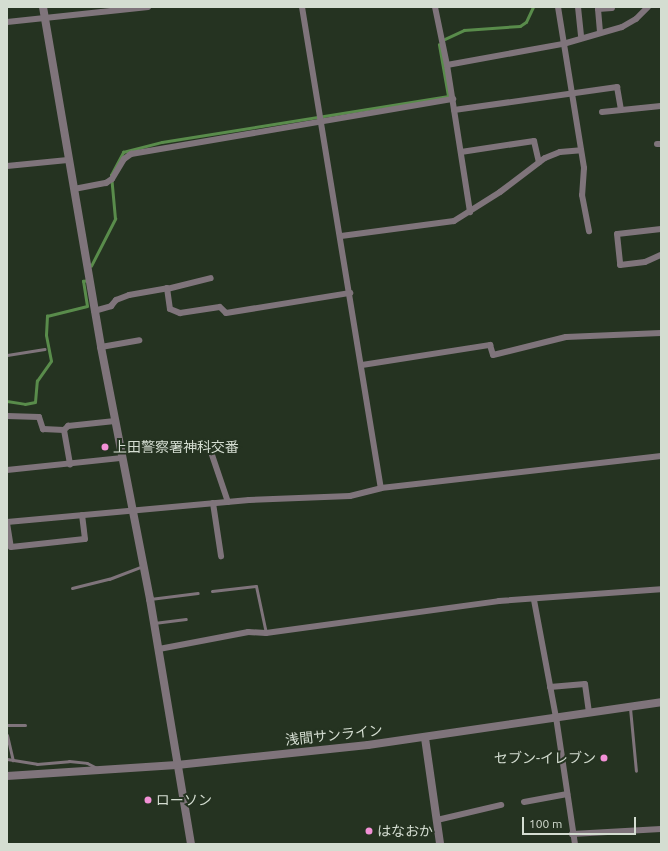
<!DOCTYPE html>
<meta charset="utf-8">
<style>
body{margin:0}
#map{position:relative;width:668px;height:851px;overflow:hidden;background:#253321;font-family:Ubuntu,"Noto Sans JP",sans-serif}
div>[style]{position:absolute}
[style*='--x']{left:calc(var(--x)*1px);top:calc(var(--y)*1px);width:calc(var(--w)*1px);rotate:calc(var(--a)*1deg)}
.stream>*{height:2.5px;margin:-1.25px;padding:0 1.25px;transform-origin:1.25px;border-radius:1.25px;background:#598c4b}
.service>*{height:3px;margin:-1.5px;padding:0 1.5px;transform-origin:1.5px;border-radius:1.5px;background:#7f747b}
.minor>*{height:6px;margin:-3px;padding:0 3px;transform-origin:3px;border-radius:3px;background:#7f747b}
.tertiary>*{height:8px;margin:-4px;padding:0 4px;transform-origin:4px;border-radius:4px;background:#7f747b}
.dots>*{width:11px;height:11px;translate:-50% -50%;box-sizing:border-box;border:2px solid #253321;border-radius:50%}
span{translate:-50% -50%;white-space:nowrap;text-align:center;line-height:1.15;-webkit-text-stroke:4px #253321;paint-order:stroke}
.poi-label{font-size:14px;color:#d4ddd1}
.left{translate:0 -50%;text-align:left}
.right{translate:-100% -50%;text-align:right}
.street-label{font-size:14px;color:#d4ddd1}
.frame{position:absolute;inset:0;border:8px solid #d4ddd1;pointer-events:none}
.scale{position:absolute;left:522px;top:817px;width:114px;height:18px;box-sizing:border-box;border:2px solid #d4ddd1;border-top:0;padding-left:5px;font-size:12px;line-height:14px;white-space:nowrap;color:#d4ddd1;-webkit-text-stroke:3px #253321;paint-order:stroke}
</style>
<div id="map">
<div class="stream">
<i style="--x:445;--y:39;--w:21;--a:-25"></i>
<i style="--x:464;--y:30;--w:56;--a:-4.1"></i>
<i style="--x:520;--y:26;--w:7;--a:-34"></i>
<i style="--x:526;--y:22;--w:17;--a:-65"></i>
<i style="--x:91;--y:266;--w:53;--a:-62.9"></i>
<i style="--x:115;--y:219;--w:44;--a:-95.2"></i>
<i style="--x:111;--y:175;--w:26;--a:-62"></i>
<i style="--x:123;--y:152;--w:40;--a:-14.4"></i>
<i style="--x:162;--y:142;--w:290;--a:-9.1"></i>
<i style="--x:448;--y:96;--w:52;--a:-100"></i>
<i style="--x:7;--y:401;--w:18;--a:9"></i>
<i style="--x:25;--y:404;--w:10;--a:-11"></i>
<i style="--x:35;--y:402;--w:21;--a:-85"></i>
<i style="--x:37;--y:381;--w:24;--a:-55"></i>
<i style="--x:51;--y:361;--w:26;--a:-101"></i>
<i style="--x:46;--y:335;--w:19;--a:-87"></i>
<i style="--x:47;--y:316;--w:41;--a:-14"></i>
<i style="--x:87;--y:306;--w:25;--a:-99"></i>
<i style="--x:83;--y:281;--w:5;--a:-11"></i>
</div>
<div class="service">
<i style="--x:7;--y:355;--w:38;--a:-9"></i>
<i style="--x:72;--y:588;--w:38;--a:-14"></i>
<i style="--x:109;--y:579;--w:36;--a:-21"></i>
<i style="--x:212;--y:591;--w:44;--a:-6.5"></i>
<i style="--x:256;--y:586;--w:48;--a:78"></i>
<i style="--x:150;--y:599;--w:48;--a:-7.1"></i>
<i style="--x:154;--y:623;--w:32;--a:-7"></i>
<i style="--x:630;--y:708;--w:63;--a:84.6"></i>
<i style="--x:7;--y:725;--w:18;--a:0"></i>
<i style="--x:7;--y:735;--w:26;--a:77"></i>
<i style="--x:7;--y:759;--w:30;--a:9"></i>
<i style="--x:37;--y:764;--w:32;--a:-5"></i>
<i style="--x:69;--y:761;--w:18;--a:6"></i>
<i style="--x:87;--y:763;--w:11;--a:27"></i>
</div>
<div class="minor">
<i style="--x:302;--y:7;--w:487;--a:80.7"></i>
<i style="--x:435;--y:7;--w:59;--a:78.3"></i>
<i style="--x:447;--y:65;--w:149;--a:81.1"></i>
<i style="--x:558;--y:7;--w:163;--a:80.8"></i>
<i style="--x:584;--y:168;--w:27;--a:94"></i>
<i style="--x:582;--y:195;--w:37;--a:79"></i>
<i style="--x:578;--y:7;--w:31;--a:84"></i>
<i style="--x:7;--y:22;--w:142;--a:-6.1"></i>
<i style="--x:600;--y:32;--w:23;--a:-95"></i>
<i style="--x:598;--y:9;--w:14;--a:-4"></i>
<i style="--x:447;--y:65;--w:118;--a:-10.3"></i>
<i style="--x:563;--y:44;--w:61;--a:-16.1"></i>
<i style="--x:622;--y:27;--w:16;--a:-30"></i>
<i style="--x:636;--y:19;--w:17;--a:-45"></i>
<i style="--x:454;--y:110;--w:165;--a:-8"></i>
<i style="--x:617;--y:87;--w:23;--a:80"></i>
<i style="--x:602;--y:112;--w:59;--a:-5.8"></i>
<i style="--x:657;--y:144;--w:4;--a:0"></i>
<i style="--x:461;--y:152;--w:74;--a:-8.6"></i>
<i style="--x:534;--y:141;--w:22;--a:77"></i>
<i style="--x:7;--y:166;--w:61;--a:-5.6"></i>
<i style="--x:74;--y:189;--w:33;--a:-11"></i>
<i style="--x:106;--y:183;--w:7;--a:-34"></i>
<i style="--x:112;--y:179;--w:23;--a:-59"></i>
<i style="--x:124;--y:159;--w:9;--a:-36"></i>
<i style="--x:131;--y:154;--w:327;--a:-9.7"></i>
<i style="--x:661;--y:229;--w:44;--a:173.5"></i>
<i style="--x:617;--y:234;--w:31;--a:84"></i>
<i style="--x:620;--y:265;--w:25;--a:-7"></i>
<i style="--x:645;--y:262;--w:17;--a:-24"></i>
<i style="--x:341;--y:236;--w:114;--a:-7.6"></i>
<i style="--x:454;--y:221;--w:54;--a:-32.2"></i>
<i style="--x:500;--y:192;--w:56;--a:-37.1"></i>
<i style="--x:545;--y:158;--w:16;--a:-22"></i>
<i style="--x:560;--y:152;--w:21;--a:-5"></i>
<i style="--x:167;--y:289;--w:45;--a:-14"></i>
<i style="--x:94;--y:311;--w:18;--a:-16"></i>
<i style="--x:111;--y:306;--w:8;--a:-50"></i>
<i style="--x:116;--y:300;--w:14;--a:-21"></i>
<i style="--x:129;--y:295;--w:39;--a:-10"></i>
<i style="--x:167;--y:288;--w:21;--a:82"></i>
<i style="--x:170;--y:309;--w:11;--a:22"></i>
<i style="--x:180;--y:313;--w:40;--a:-8.5"></i>
<i style="--x:220;--y:307;--w:8;--a:45"></i>
<i style="--x:226;--y:313;--w:126;--a:-9.2"></i>
<i style="--x:101;--y:347;--w:39;--a:-10"></i>
<i style="--x:362;--y:365;--w:130;--a:-8.9"></i>
<i style="--x:490;--y:345;--w:10;--a:73"></i>
<i style="--x:493;--y:355;--w:75;--a:-13.9"></i>
<i style="--x:566;--y:337;--w:95;--a:-2.4"></i>
<i style="--x:7;--y:416;--w:32;--a:2"></i>
<i style="--x:39;--y:417;--w:13;--a:72"></i>
<i style="--x:43;--y:429;--w:21;--a:3"></i>
<i style="--x:64;--y:430;--w:35;--a:80"></i>
<i style="--x:64;--y:430;--w:6;--a:-45"></i>
<i style="--x:68;--y:426;--w:47;--a:-6.1"></i>
<i style="--x:209;--y:446;--w:59;--a:71.3"></i>
<i style="--x:7;--y:470;--w:116;--a:-6"></i>
<i style="--x:213;--y:503;--w:54;--a:81.4"></i>
<i style="--x:7;--y:522;--w:243;--a:-5.2"></i>
<i style="--x:249;--y:500;--w:101;--a:-2.3"></i>
<i style="--x:350;--y:496;--w:32;--a:-14"></i>
<i style="--x:381;--y:488;--w:282;--a:-6.5"></i>
<i style="--x:7;--y:523;--w:24;--a:81"></i>
<i style="--x:11;--y:547;--w:74;--a:-6.2"></i>
<i style="--x:85;--y:539;--w:24;--a:-97"></i>
<i style="--x:534;--y:600;--w:119;--a:79.4"></i>
<i style="--x:556;--y:717;--w:128;--a:81.5"></i>
<i style="--x:159;--y:649;--w:91;--a:-10.8"></i>
<i style="--x:248;--y:632;--w:18;--a:3"></i>
<i style="--x:266;--y:633;--w:235;--a:-7.8"></i>
<i style="--x:499;--y:601;--w:162;--a:-4.2"></i>
<i style="--x:550;--y:687;--w:35;--a:-5"></i>
<i style="--x:585;--y:684;--w:29;--a:82"></i>
<i style="--x:524;--y:802;--w:44;--a:-10.5"></i>
<i style="--x:437;--y:820;--w:66;--a:-13.2"></i>
<i style="--x:572;--y:834;--w:89;--a:-3.2"></i>
</div>
<div class="tertiary">
<i style="--x:43;--y:7;--w:345;--a:80.3"></i>
<i style="--x:101;--y:347;--w:257;--a:79"></i>
<i style="--x:150;--y:599;--w:248;--a:80.5"></i>
<i style="--x:425;--y:738;--w:107;--a:81.9"></i>
<i style="--x:7;--y:776;--w:170;--a:-3.7"></i>
<i style="--x:177;--y:765;--w:192;--a:-6"></i>
<i style="--x:368;--y:745;--w:296;--a:-8.3"></i>
</div>
<div class="dots">
<i style="left:105px;top:447px;background:#f291d6"></i>
<i style="left:604px;top:758px;background:#f291d6"></i>
<i style="left:148px;top:800px;background:#f291d6"></i>
<i style="left:369px;top:831px;background:#f291d6"></i>
</div>
<div class="poi-label">
<span class="left" style="left:113px;top:447px">上田警察署神科交番</span>
<span class="right" style="left:596px;top:758px">セブン-イレブン</span>
<span class="left" style="left:156px;top:800px">ローソン</span>
<span class="left" style="left:377px;top:831px">はなおか</span>
</div>
<div class="street-label">
<span style="left:334px;top:735px;rotate:-6deg">浅間サンライン</span>
</div>
<div class="frame"></div>
<div class="scale">100 m</div>
</div>
